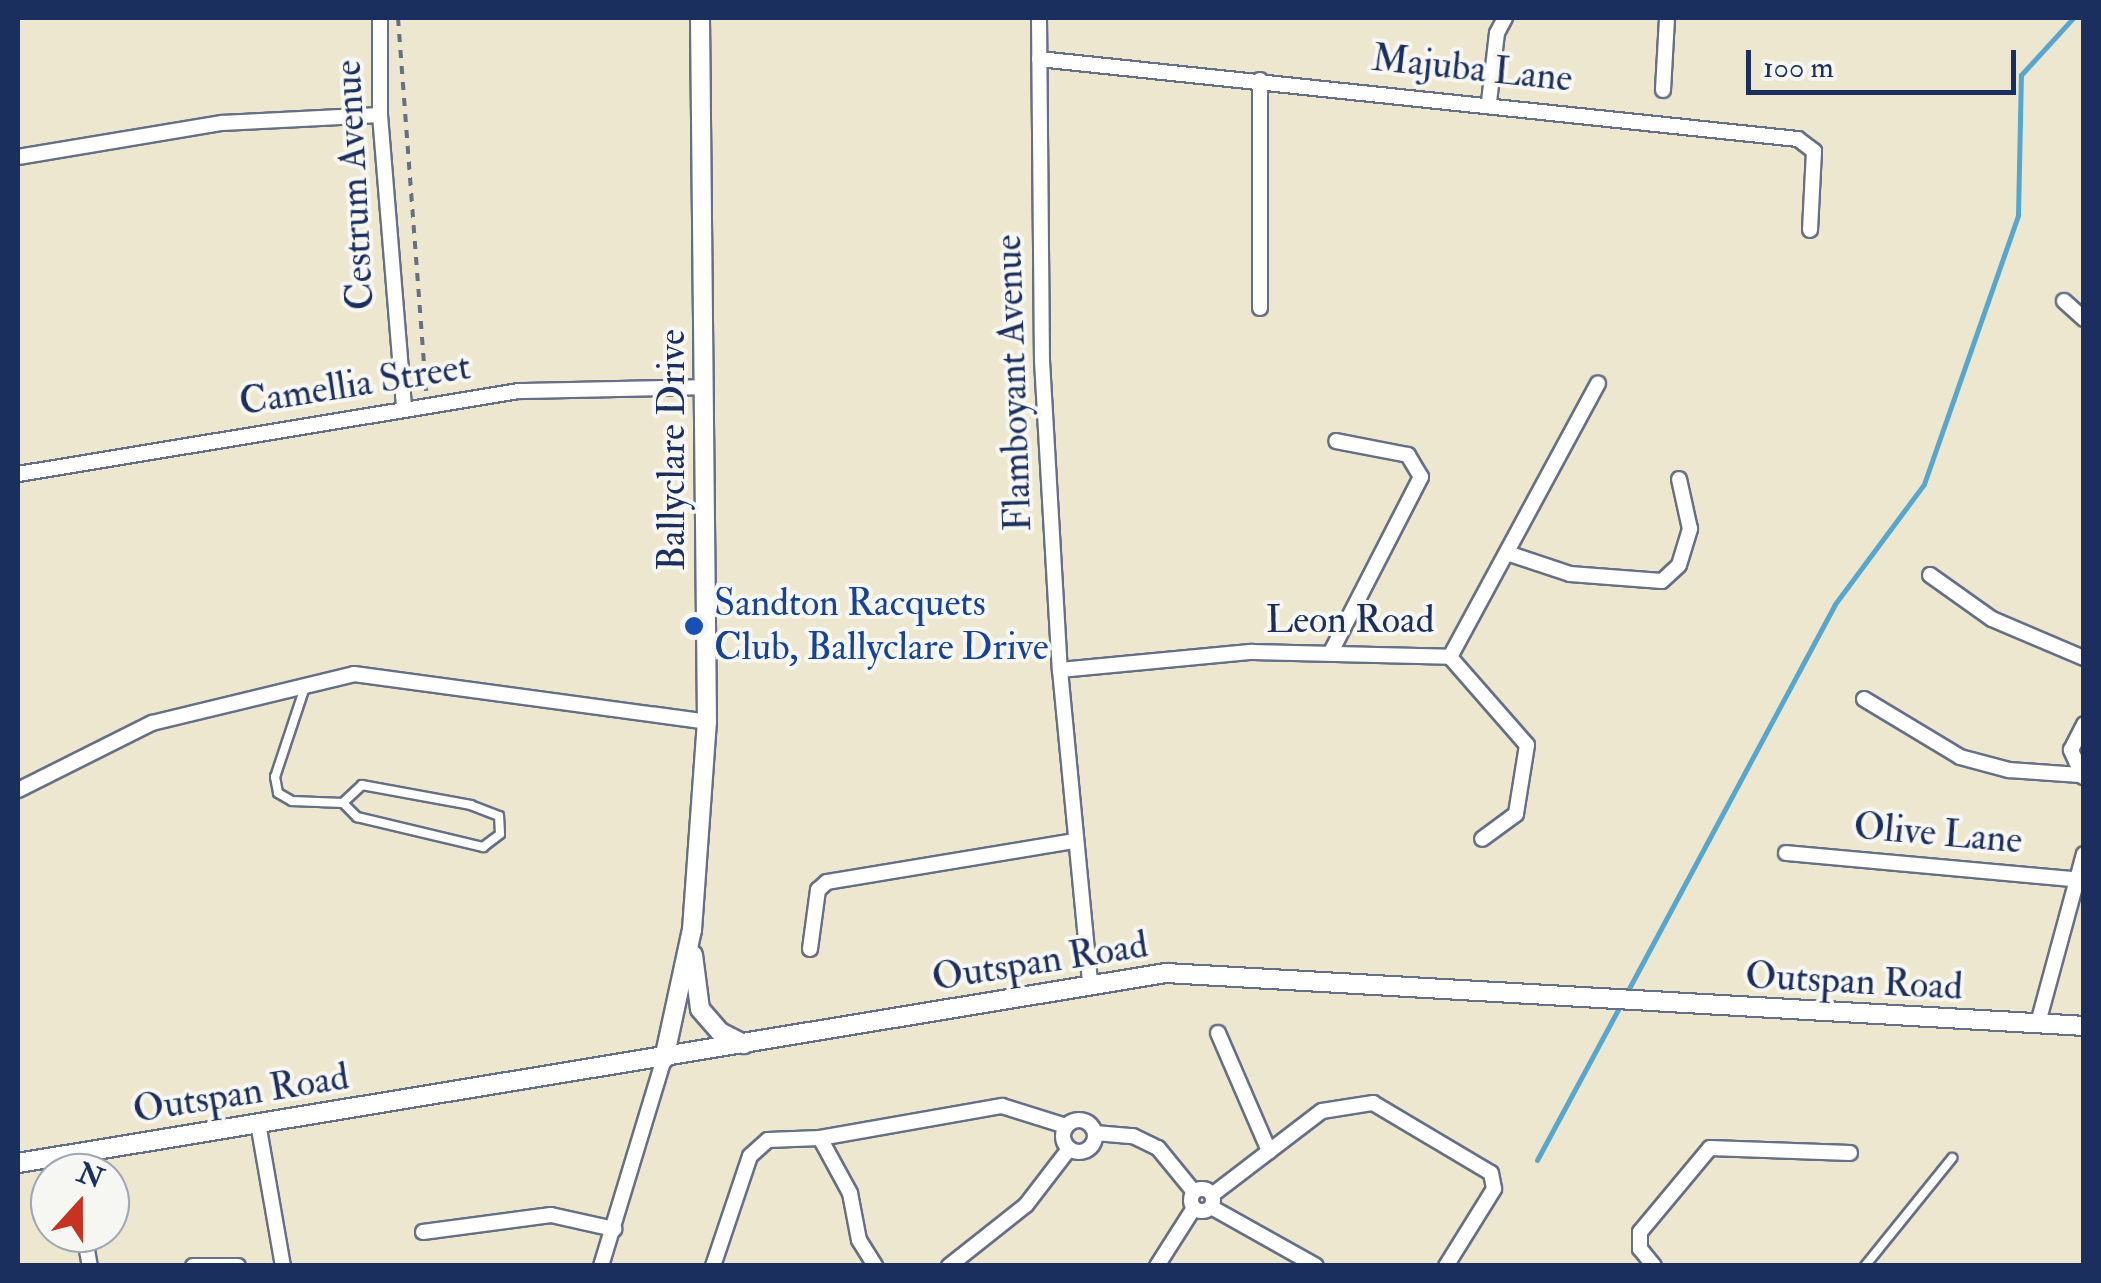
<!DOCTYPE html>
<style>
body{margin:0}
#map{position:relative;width:2101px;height:1283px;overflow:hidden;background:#eee7cf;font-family:"IM FELL Double Pica",serif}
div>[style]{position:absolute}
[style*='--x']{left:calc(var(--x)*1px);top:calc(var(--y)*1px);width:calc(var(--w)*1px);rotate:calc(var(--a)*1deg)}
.stream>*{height:5px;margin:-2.5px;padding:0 2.5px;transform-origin:2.5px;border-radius:2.5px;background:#55a7d0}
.path>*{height:4px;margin-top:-2px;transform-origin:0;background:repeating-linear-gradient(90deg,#656f86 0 8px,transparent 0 16px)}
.roads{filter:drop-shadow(2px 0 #656f86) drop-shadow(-2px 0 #656f86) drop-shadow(0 2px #656f86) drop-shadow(0 -2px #656f86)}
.service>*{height:8px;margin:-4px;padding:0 4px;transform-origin:4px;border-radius:4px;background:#fff}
.minor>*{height:14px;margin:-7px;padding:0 7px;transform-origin:7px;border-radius:7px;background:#fff}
.minor>.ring{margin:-7px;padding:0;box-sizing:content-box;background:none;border:14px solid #fff;border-radius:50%}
.tertiary>*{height:18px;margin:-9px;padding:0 9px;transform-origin:9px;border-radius:9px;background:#fff}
.dots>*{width:28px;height:28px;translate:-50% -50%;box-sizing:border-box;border:5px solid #f6f6f2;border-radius:50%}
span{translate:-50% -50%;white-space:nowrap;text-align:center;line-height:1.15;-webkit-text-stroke:8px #f6f6f2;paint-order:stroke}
.street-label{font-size:38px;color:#1b2f5e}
.transit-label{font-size:38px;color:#164399}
.left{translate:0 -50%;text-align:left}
.frame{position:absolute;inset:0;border:20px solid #1b2f5e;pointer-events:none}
.north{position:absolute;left:30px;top:1153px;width:100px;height:100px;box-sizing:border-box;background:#f6f6f2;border:2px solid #9ea6b7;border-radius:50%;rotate:21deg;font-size:28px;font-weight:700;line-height:40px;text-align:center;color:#1b2f5e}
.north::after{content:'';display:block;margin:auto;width:35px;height:45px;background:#c8321e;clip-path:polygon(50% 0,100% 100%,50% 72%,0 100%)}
.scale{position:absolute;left:1746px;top:50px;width:270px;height:45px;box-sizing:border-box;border:5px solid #1b2f5e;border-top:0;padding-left:12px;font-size:30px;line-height:35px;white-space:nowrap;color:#1b2f5e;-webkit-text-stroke:8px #f6f6f2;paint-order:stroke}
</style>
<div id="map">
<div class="stream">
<i style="--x:1626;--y:994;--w:442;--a:-61.8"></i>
<i style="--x:1835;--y:604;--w:149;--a:-53.4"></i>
<i style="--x:1924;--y:484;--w:285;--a:-70.7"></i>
<i style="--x:2018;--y:215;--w:140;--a:-88.8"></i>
<i style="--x:2021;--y:75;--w:77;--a:-47.6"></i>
<i style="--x:1537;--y:1160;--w:177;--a:-61.7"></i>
</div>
<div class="path">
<i style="--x:398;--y:18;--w:374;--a:85.7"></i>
</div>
<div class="roads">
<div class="service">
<i style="--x:306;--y:684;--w:98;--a:108.4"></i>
<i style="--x:275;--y:777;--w:16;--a:79"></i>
<i style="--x:278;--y:793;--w:16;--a:30"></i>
<i style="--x:292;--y:801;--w:51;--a:2.2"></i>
<i style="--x:343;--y:803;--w:20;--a:45"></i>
<i style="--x:357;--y:817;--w:130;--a:13.4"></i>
<i style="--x:483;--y:847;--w:21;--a:-37"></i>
<i style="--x:500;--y:834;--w:18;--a:-93"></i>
<i style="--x:499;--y:816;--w:30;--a:-159"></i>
<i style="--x:471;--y:805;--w:111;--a:-169.6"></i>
<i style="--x:362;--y:785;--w:26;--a:137"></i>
<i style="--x:1865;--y:1266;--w:139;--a:-51.1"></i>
</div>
<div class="minor">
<i style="--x:380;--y:18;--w:97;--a:90"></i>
<i style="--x:380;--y:115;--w:295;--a:85.3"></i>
<i style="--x:1039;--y:18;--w:343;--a:89.5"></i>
<i style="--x:1042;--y:361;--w:310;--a:86.7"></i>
<i style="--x:1060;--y:670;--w:315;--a:84.5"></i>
<i style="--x:1039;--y:59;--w:763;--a:6.02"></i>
<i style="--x:1798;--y:139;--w:20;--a:37"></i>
<i style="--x:1814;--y:151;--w:79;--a:92.9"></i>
<i style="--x:1260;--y:80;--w:228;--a:90"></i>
<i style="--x:1663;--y:90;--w:72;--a:-86.8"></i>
<i style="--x:1489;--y:102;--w:69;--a:-83.4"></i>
<i style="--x:1497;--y:33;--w:17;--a:-62"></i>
<i style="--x:18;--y:157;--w:207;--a:-9.5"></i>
<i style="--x:222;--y:123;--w:158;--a:-2.9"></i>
<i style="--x:2064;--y:301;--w:27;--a:42"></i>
<i style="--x:18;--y:474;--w:508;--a:-9.41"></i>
<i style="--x:519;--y:391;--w:186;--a:-1.2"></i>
<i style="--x:1510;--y:554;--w:63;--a:18.4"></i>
<i style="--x:1570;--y:574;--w:92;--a:4.4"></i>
<i style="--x:1662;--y:581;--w:23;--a:-43"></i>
<i style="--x:1679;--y:565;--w:38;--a:-73"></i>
<i style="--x:1690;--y:529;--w:51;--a:-102.4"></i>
<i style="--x:1930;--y:575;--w:76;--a:35.4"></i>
<i style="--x:1992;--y:619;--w:100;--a:23"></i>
<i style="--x:1331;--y:652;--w:197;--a:-62.8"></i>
<i style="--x:1421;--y:477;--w:26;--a:-121"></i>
<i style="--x:1408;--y:455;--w:73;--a:-169"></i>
<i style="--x:1450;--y:657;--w:117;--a:48.8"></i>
<i style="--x:1527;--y:745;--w:70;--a:99.1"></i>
<i style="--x:1516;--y:814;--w:42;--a:143.7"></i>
<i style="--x:1060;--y:670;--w:193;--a:-5.4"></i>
<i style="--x:1252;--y:652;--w:198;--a:1.4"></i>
<i style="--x:1450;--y:657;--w:311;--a:-61.6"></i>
<i style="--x:1864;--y:699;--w:112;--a:31.1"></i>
<i style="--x:1960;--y:757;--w:51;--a:14.9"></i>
<i style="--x:2009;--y:770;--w:71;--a:4"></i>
<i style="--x:2083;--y:777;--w:30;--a:-114"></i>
<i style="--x:2071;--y:750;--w:29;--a:-63"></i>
<i style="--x:18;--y:790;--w:150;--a:-26.6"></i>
<i style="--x:152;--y:723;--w:208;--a:-13.6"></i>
<i style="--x:354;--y:674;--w:356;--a:7.7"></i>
<i style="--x:1786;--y:853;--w:299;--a:5.2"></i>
<i style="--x:810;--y:949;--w:60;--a:-82.3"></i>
<i style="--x:818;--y:890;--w:12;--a:-42"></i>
<i style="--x:827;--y:882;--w:252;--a:-9.4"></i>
<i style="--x:2038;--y:1023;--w:175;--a:-74.8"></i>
<i style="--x:1218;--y:1033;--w:129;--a:66.6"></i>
<i class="ring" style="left:1063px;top:1120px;width:18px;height:18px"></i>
<i style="--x:258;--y:1123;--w:145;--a:80.1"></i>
<i style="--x:1095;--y:1133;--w:38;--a:5"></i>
<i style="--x:1133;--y:1136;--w:28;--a:26"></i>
<i style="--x:1158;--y:1148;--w:57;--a:50.7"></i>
<i style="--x:820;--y:1138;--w:63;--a:61.4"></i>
<i style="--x:850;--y:1193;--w:48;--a:79.2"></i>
<i style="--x:859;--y:1240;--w:31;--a:58"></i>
<i style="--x:71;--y:1155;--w:18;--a:81"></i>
<i class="ring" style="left:1191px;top:1189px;width:8px;height:8px"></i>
<i style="--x:1212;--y:1195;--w:138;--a:-37.4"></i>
<i style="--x:1322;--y:1111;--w:52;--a:-8.9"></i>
<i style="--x:1373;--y:1103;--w:137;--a:30.7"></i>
<i style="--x:1491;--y:1173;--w:16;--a:79"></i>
<i style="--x:1494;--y:1189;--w:91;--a:121.9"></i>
<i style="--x:1211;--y:1207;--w:120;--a:29.3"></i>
<i style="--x:423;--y:1232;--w:129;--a:-7.6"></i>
<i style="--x:551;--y:1215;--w:65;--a:12.5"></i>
<i style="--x:84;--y:1233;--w:34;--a:80"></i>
<i style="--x:193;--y:1266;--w:45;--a:0"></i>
<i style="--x:601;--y:1266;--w:216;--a:-73.1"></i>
<i style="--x:713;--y:1266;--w:116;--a:-71.4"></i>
<i style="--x:750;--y:1156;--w:24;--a:-42"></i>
<i style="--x:768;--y:1140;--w:52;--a:-2.2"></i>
<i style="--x:820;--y:1138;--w:185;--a:-10"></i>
<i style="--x:1002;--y:1106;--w:67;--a:17.4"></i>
<i style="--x:949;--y:1266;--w:98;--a:-38.4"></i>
<i style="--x:1026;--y:1205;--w:71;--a:-52.5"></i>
<i style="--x:1157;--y:1266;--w:69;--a:-57.5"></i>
<i style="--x:1654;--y:1266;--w:22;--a:-129"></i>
<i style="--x:1640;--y:1249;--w:17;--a:-90"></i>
<i style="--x:1640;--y:1232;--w:109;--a:-50.2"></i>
<i style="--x:1710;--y:1148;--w:140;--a:2"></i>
</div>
<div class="tertiary">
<i style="--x:693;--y:955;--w:54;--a:82.6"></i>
<i style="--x:700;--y:1009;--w:30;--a:49"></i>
<i style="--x:720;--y:1032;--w:27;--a:27"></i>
<i style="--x:664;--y:1059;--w:132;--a:-77.8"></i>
<i style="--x:692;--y:930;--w:209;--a:-85.9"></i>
<i style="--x:707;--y:722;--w:704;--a:-90.57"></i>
<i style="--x:18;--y:1163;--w:1164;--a:-9.4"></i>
<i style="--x:1166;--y:973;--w:920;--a:3.3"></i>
</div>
</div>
<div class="dots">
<i style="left:694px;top:626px;background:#1a4fb4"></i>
</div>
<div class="street-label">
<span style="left:1472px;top:69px;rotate:6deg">Majuba Lane</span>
<span style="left:355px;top:185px;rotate:-93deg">Cestrum Avenue</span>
<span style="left:1014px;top:383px;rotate:-92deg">Flamboyant Avenue</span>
<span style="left:355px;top:385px;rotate:-9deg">Camellia Street</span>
<span style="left:673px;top:450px;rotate:-90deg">Ballyclare Drive</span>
<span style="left:1350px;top:621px">Leon Road</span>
<span style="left:1938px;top:834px;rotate:5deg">Olive Lane</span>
<span style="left:1040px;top:962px;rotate:-9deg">Outspan Road</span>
<span style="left:1854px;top:982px;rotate:3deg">Outspan Road</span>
<span style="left:241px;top:1094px;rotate:-9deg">Outspan Road</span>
</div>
<div class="transit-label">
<span class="left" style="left:714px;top:626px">Sandton Racquets<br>Club, Ballyclare Drive</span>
</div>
<div class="frame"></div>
<div class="north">N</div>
<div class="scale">100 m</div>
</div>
